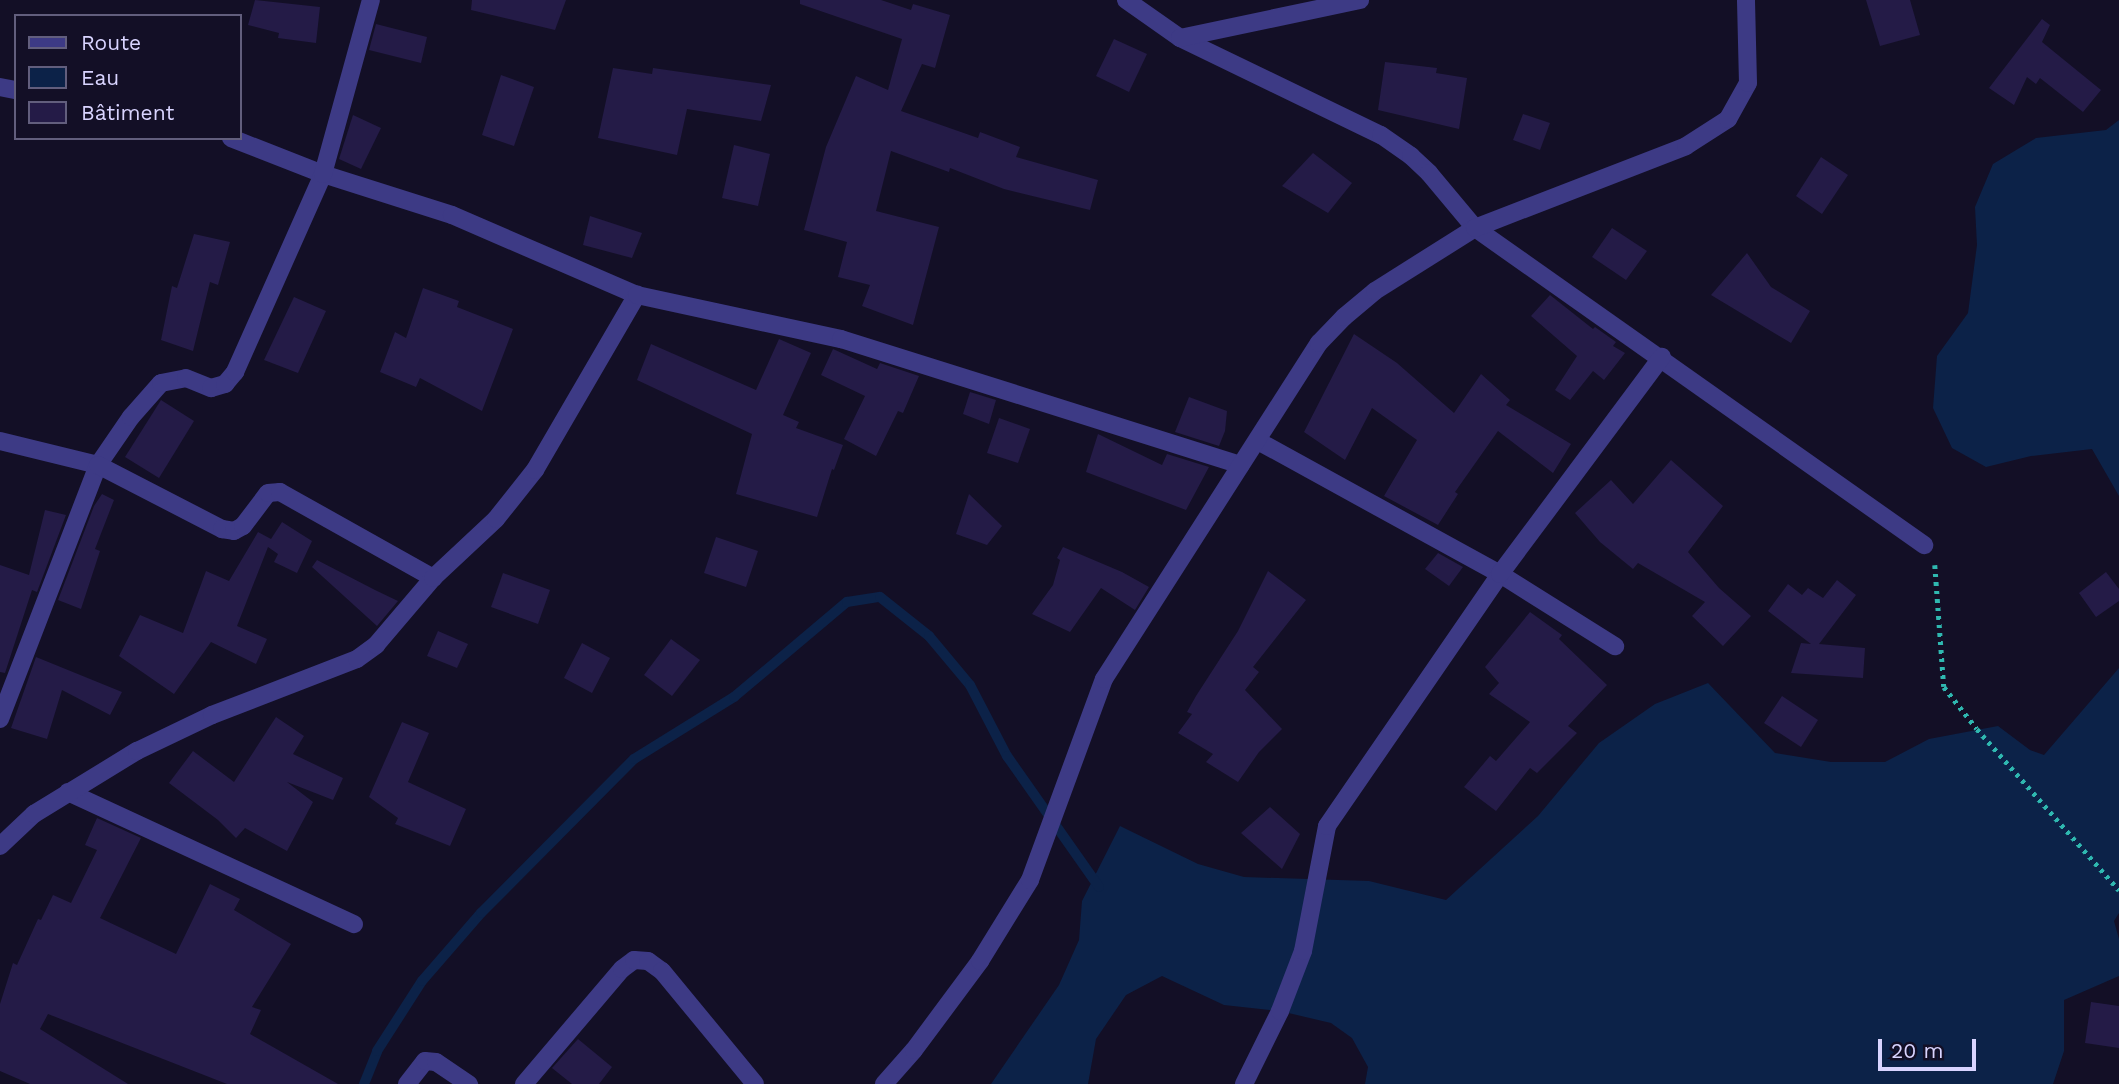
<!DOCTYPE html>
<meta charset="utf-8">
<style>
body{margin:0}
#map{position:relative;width:2119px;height:1084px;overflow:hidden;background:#130f26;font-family:"Work Sans",sans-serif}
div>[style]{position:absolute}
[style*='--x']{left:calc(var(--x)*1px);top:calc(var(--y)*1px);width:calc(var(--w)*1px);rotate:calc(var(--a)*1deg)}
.water>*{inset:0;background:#0c2248}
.stream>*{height:10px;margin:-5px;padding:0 5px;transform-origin:5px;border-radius:5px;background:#0c2248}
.building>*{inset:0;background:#241b47}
.path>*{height:4.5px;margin-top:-2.25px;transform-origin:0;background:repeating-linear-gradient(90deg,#2fb8b0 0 3.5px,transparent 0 8.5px)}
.street>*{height:18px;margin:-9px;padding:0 9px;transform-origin:9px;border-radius:9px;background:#3d3a85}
span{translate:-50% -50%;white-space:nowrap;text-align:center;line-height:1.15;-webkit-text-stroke:6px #130f26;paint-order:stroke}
.legend{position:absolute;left:14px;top:14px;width:228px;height:126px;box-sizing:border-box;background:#130f26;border:2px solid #625e7d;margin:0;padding:9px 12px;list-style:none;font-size:21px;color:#d9d4ff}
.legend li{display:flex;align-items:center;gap:14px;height:35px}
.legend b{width:35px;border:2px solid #625e7d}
.scale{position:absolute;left:1878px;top:1039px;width:98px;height:32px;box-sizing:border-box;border:4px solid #d9d4ff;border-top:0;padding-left:9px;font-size:21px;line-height:24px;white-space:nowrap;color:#d9d4ff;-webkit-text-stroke:5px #130f26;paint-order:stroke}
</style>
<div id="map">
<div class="water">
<i style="clip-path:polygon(2119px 120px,2119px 496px,2092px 449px,2031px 456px,1986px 467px,1952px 448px,1933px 408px,1937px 356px,1968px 313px,1977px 245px,1975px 207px,1993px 164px,2036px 138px,2106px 130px)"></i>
<i style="clip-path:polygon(2119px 668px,2119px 913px,2114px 921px,2119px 939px,2119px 976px,2064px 1000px,2064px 1051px,2053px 1084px,1365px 1084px,1368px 1067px,1352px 1038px,1331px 1023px,1280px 1011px,1224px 1005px,1162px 976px,1126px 995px,1096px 1039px,1088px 1084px,991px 1084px,1059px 985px,1079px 940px,1082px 901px,1120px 826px,1198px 864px,1244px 877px,1369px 881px,1446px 900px,1538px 816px,1599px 743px,1655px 704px,1708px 683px,1775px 753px,1831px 762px,1885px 762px,1929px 739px,1998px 726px,2030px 750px,2044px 755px)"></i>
</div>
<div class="stream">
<i style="--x:364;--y:1084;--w:35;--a:-68"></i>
<i style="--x:377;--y:1051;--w:83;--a:-57.3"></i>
<i style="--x:422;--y:981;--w:90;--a:-49.1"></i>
<i style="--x:481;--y:913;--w:217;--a:-45.2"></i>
<i style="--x:634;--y:759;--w:118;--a:-31.8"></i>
<i style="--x:734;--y:697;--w:148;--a:-40.1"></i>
<i style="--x:847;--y:602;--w:33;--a:-9"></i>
<i style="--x:880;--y:597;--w:63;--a:38.5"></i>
<i style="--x:929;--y:636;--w:64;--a:50.1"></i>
<i style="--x:970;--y:685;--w:80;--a:62.5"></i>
<i style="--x:1007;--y:756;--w:160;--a:54.9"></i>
</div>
<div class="building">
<i style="clip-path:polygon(255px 0,320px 7px,316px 43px,278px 38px,279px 33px,248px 25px)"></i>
<i style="clip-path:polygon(472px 0,566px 0,555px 30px,471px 10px)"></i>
<i style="clip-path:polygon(800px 0,881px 0,911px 10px,913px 4px,950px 15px,935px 68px,922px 64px,901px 111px,978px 138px,980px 132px,1020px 147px,1016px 157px,1098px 180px,1090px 210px,1004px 189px,950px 168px,949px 172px,891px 151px,876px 211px,939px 227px,913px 325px,862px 306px,870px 285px,838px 277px,847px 242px,804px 230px,826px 147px,856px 76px,888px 90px,902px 39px,800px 4px)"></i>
<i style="clip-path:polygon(1866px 0,1910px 0,1920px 35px,1880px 46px)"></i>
<i style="clip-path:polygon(2042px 19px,2050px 25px,2042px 42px,2101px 90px,2083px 112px,2040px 78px,2036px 84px,2027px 77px,2014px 105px,1989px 88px)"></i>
<i style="clip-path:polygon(376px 24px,427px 37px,421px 63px,369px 50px)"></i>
<i style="clip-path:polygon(1114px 39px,1147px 54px,1129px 92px,1096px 76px)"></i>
<i style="clip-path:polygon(1385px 62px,1437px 68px,1436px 73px,1467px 78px,1459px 129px,1378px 110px)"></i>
<i style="clip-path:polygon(613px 68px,652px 74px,653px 68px,771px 85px,761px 121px,687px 109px,677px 155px,598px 138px)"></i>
<i style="clip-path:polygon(501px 75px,534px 87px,514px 146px,482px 135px)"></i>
<i style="clip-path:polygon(1523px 114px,1550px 123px,1540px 150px,1513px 140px)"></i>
<i style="clip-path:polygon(353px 115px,381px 128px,361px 169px,339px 159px)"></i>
<i style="clip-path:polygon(734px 145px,770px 154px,758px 206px,722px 198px)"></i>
<i style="clip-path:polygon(1313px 153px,1352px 183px,1328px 213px,1282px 186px)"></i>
<i style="clip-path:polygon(1821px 157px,1848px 175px,1822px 214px,1796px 196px)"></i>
<i style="clip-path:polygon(590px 216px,642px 233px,632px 258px,583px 245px)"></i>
<i style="clip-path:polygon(1612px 228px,1647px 251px,1626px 280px,1592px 257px)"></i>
<i style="clip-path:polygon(194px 234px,230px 242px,218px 285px,210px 282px,193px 351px,161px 340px,172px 286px,177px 288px)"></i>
<i style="clip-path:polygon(1747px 253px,1771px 287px,1810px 311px,1791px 343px,1711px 295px)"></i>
<i style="clip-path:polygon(423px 288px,459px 301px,457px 307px,513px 329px,482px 411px,420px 378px,416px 387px,380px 372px,395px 332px,406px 338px)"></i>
<i style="clip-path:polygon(1550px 295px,1593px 329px,1595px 327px,1616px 342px,1613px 346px,1625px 353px,1604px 380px,1593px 371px,1570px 400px,1555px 390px,1577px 356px,1531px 316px)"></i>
<i style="clip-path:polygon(294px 297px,326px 311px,298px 373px,264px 360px)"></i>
<i style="clip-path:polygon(1354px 334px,1397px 363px,1454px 413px,1481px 374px,1510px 400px,1506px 405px,1571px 444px,1553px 473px,1498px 431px,1455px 492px,1458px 494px,1438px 525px,1384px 496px,1417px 440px,1372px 408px,1345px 460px,1304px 432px)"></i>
<i style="clip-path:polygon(779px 339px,811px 353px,783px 415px,799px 422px,796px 428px,843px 445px,834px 470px,832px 469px,817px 517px,736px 494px,752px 434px,637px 380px,651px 344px,756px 390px)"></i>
<i style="clip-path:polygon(833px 349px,877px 369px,880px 363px,919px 376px,903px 413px,898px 411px,876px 456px,844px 439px,865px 396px,821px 375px)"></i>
<i style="clip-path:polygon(970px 392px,996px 400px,989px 424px,963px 414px)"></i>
<i style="clip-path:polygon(1189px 397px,1227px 411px,1225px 431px,1219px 446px,1175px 432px)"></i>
<i style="clip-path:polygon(161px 400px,194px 421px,159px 478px,125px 457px)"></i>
<i style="clip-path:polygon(999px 418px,1030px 429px,1018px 463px,987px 453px)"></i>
<i style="clip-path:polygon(1098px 434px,1162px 465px,1167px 454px,1209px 467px,1186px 510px,1086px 472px)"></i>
<i style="clip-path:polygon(1671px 460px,1723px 506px,1688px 552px,1719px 588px,1751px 616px,1723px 646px,1692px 616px,1705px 602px,1638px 563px,1633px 569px,1600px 542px,1575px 513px,1611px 480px,1633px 504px)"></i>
<i style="clip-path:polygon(102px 494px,114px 500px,95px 549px,100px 551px,81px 609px,58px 600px,94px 506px)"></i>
<i style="clip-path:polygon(969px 494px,1002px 526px,987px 545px,956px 534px)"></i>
<i style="clip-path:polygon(45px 510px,66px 515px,37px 592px,32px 590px,5px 673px,0 672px,0 565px,29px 575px)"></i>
<i style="clip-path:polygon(282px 522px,312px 541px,297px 573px,274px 562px,278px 554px,268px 547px,237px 626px,267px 639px,256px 664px,211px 642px,174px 694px,119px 656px,140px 615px,183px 633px,206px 571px,229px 581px,258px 532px,271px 539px)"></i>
<i style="clip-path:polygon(716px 537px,758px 551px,746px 587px,704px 573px)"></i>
<i style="clip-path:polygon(1063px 547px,1122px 572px,1149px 587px,1135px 610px,1101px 588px,1070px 632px,1032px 614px,1053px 585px,1060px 560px,1057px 558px)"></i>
<i style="clip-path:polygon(1438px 553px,1463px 567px,1449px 586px,1425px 569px)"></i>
<i style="clip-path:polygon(317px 560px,375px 590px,398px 601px,377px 626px,312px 567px)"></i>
<i style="clip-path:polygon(1268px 571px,1306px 600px,1253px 667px,1259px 672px,1245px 690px,1282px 729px,1259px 752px,1238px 782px,1206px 762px,1213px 754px,1178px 733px,1192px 714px,1187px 712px,1196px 696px,1238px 631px)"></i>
<i style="clip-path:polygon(2106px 572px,2119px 589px,2119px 601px,2096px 617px,2079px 593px)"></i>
<i style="clip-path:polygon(503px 573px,550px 590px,538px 624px,491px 607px)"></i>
<i style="clip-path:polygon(1837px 580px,1856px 595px,1819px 644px,1865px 648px,1863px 678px,1791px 673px,1801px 643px,1811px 644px,1768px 611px,1788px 584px,1802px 595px,1808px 588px,1823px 598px)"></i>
<i style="clip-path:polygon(1530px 612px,1562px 635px,1559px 639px,1607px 685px,1568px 726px,1577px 733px,1537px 773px,1530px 768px,1496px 811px,1464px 787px,1490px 756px,1496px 761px,1530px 722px,1489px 694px,1499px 683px,1485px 667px)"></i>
<i style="clip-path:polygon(438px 631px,468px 644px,457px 668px,427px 656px)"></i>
<i style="clip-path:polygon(671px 639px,700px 660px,672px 696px,644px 675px)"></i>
<i style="clip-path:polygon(582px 643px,610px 658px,592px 693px,564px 678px)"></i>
<i style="clip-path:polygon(36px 657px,122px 692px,110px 715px,62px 690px,47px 739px,11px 728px)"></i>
<i style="clip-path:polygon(1782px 696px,1818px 720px,1801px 747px,1764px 723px)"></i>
<i style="clip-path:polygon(276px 717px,304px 736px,293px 754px,343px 778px,333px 800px,287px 782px,313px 802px,287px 851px,245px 828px,236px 838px,218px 820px,169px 783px,193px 751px,234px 782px)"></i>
<i style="clip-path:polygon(402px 722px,429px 733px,408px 782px,466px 809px,450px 846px,395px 824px,398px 818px,369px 797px)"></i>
<i style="clip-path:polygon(1270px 807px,1300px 834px,1282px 869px,1241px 833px)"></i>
<i style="clip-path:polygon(97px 818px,141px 838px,100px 918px,176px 954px,210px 884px,240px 899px,234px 910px,291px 944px,252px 1007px,261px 1010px,250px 1034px,338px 1084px,227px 1084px,48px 1014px,40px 1029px,128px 1084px,30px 1084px,0 1071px,0 1004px,13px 963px,17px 965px,38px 919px,41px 920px,53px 895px,71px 903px,97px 850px,85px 845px)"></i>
<i style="clip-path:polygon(2091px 1002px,2119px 1006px,2119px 1048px,2085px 1043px)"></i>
<i style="clip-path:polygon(578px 1039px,612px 1067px,599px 1084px,572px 1084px,552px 1068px)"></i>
</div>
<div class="path">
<i style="--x:1935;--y:565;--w:122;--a:85.8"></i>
<i style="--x:1944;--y:687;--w:53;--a:51.8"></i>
<i style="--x:1977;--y:729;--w:215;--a:48.6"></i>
</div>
<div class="street">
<i style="--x:1126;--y:0;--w:66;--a:35.1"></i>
<i style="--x:1180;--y:38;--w:223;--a:25.8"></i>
<i style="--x:1381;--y:135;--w:37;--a:35"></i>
<i style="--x:1411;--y:156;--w:25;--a:43"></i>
<i style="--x:1429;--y:173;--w:72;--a:50.1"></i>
<i style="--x:1475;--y:228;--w:550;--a:35.22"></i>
<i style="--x:1180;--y:38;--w:184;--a:-11.9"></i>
<i style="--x:0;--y:87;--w:16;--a:11"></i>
<i style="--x:231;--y:138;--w:99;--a:21.4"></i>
<i style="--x:323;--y:174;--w:135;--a:17.6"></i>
<i style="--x:452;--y:215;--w:202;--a:23.4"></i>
<i style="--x:0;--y:441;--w:101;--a:13.8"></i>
<i style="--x:98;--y:465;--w:58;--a:-55.5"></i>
<i style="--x:131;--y:417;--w:45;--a:-48.6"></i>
<i style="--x:161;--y:383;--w:25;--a:-11"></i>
<i style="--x:186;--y:378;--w:27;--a:22"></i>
<i style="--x:211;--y:388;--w:15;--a:-16"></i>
<i style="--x:225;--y:384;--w:16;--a:-50"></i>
<i style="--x:235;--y:372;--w:217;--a:-66"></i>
<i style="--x:323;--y:174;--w:180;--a:-74.6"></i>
<i style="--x:1258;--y:441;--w:276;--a:28.8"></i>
<i style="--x:1500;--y:574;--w:136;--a:32.1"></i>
<i style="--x:0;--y:719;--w:272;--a:-68.9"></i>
<i style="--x:98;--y:465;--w:140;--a:27.3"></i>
<i style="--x:222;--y:529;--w:12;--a:9"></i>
<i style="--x:234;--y:531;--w:10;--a:-29"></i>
<i style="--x:243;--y:526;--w:41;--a:-52.9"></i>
<i style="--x:268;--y:493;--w:12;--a:-5"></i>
<i style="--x:280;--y:492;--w:176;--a:29.3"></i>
<i style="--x:68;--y:792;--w:315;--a:24.8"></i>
<i style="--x:0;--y:846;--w:47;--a:-43.3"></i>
<i style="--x:34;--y:814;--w:121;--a:-31.5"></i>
<i style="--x:137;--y:751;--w:83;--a:-25.6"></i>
<i style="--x:212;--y:715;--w:155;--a:-21.1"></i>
<i style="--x:357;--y:659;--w:24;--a:-36"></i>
<i style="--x:376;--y:645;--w:88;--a:-49.6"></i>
<i style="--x:433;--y:578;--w:86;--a:-43.1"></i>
<i style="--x:496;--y:519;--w:63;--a:-51.5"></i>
<i style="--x:535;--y:470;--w:203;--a:-59.8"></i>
<i style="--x:637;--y:295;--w:209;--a:12.2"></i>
<i style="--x:841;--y:339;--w:419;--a:17.5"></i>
<i style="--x:407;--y:1084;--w:29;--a:-52"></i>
<i style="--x:425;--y:1061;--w:11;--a:5"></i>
<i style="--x:436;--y:1062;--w:40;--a:34"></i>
<i style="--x:524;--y:1084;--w:151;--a:-49.6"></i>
<i style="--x:622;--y:969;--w:15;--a:-37"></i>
<i style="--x:634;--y:960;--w:14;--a:4"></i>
<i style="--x:648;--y:961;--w:17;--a:36"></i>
<i style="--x:662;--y:971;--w:146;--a:50.5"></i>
<i style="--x:884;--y:1084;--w:45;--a:-48.6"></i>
<i style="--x:914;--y:1050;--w:111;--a:-53.4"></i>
<i style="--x:980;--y:961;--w:95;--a:-58.3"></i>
<i style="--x:1030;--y:880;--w:214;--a:-69.8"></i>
<i style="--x:1104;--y:679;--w:399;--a:-57.4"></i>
<i style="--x:1319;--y:343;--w:36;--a:-46"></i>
<i style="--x:1344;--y:317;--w:40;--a:-40"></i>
<i style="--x:1375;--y:291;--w:118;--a:-32.2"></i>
<i style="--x:1475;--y:228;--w:226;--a:-21.2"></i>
<i style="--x:1686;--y:146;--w:50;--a:-32.7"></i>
<i style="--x:1728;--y:119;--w:41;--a:-60.9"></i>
<i style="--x:1748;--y:83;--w:83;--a:-91.4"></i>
<i style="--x:1244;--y:1084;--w:81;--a:-63.7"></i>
<i style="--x:1280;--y:1011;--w:64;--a:-69"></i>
<i style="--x:1303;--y:951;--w:127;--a:-79.1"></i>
<i style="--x:1327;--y:826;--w:306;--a:-55.5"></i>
<i style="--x:1500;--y:574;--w:271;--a:-53.3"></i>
</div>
<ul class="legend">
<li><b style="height:9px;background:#3d3a85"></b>Route</li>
<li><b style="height:19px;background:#0c2248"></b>Eau</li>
<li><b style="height:19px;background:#241b47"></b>Bâtiment</li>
</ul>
<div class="scale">20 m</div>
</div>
